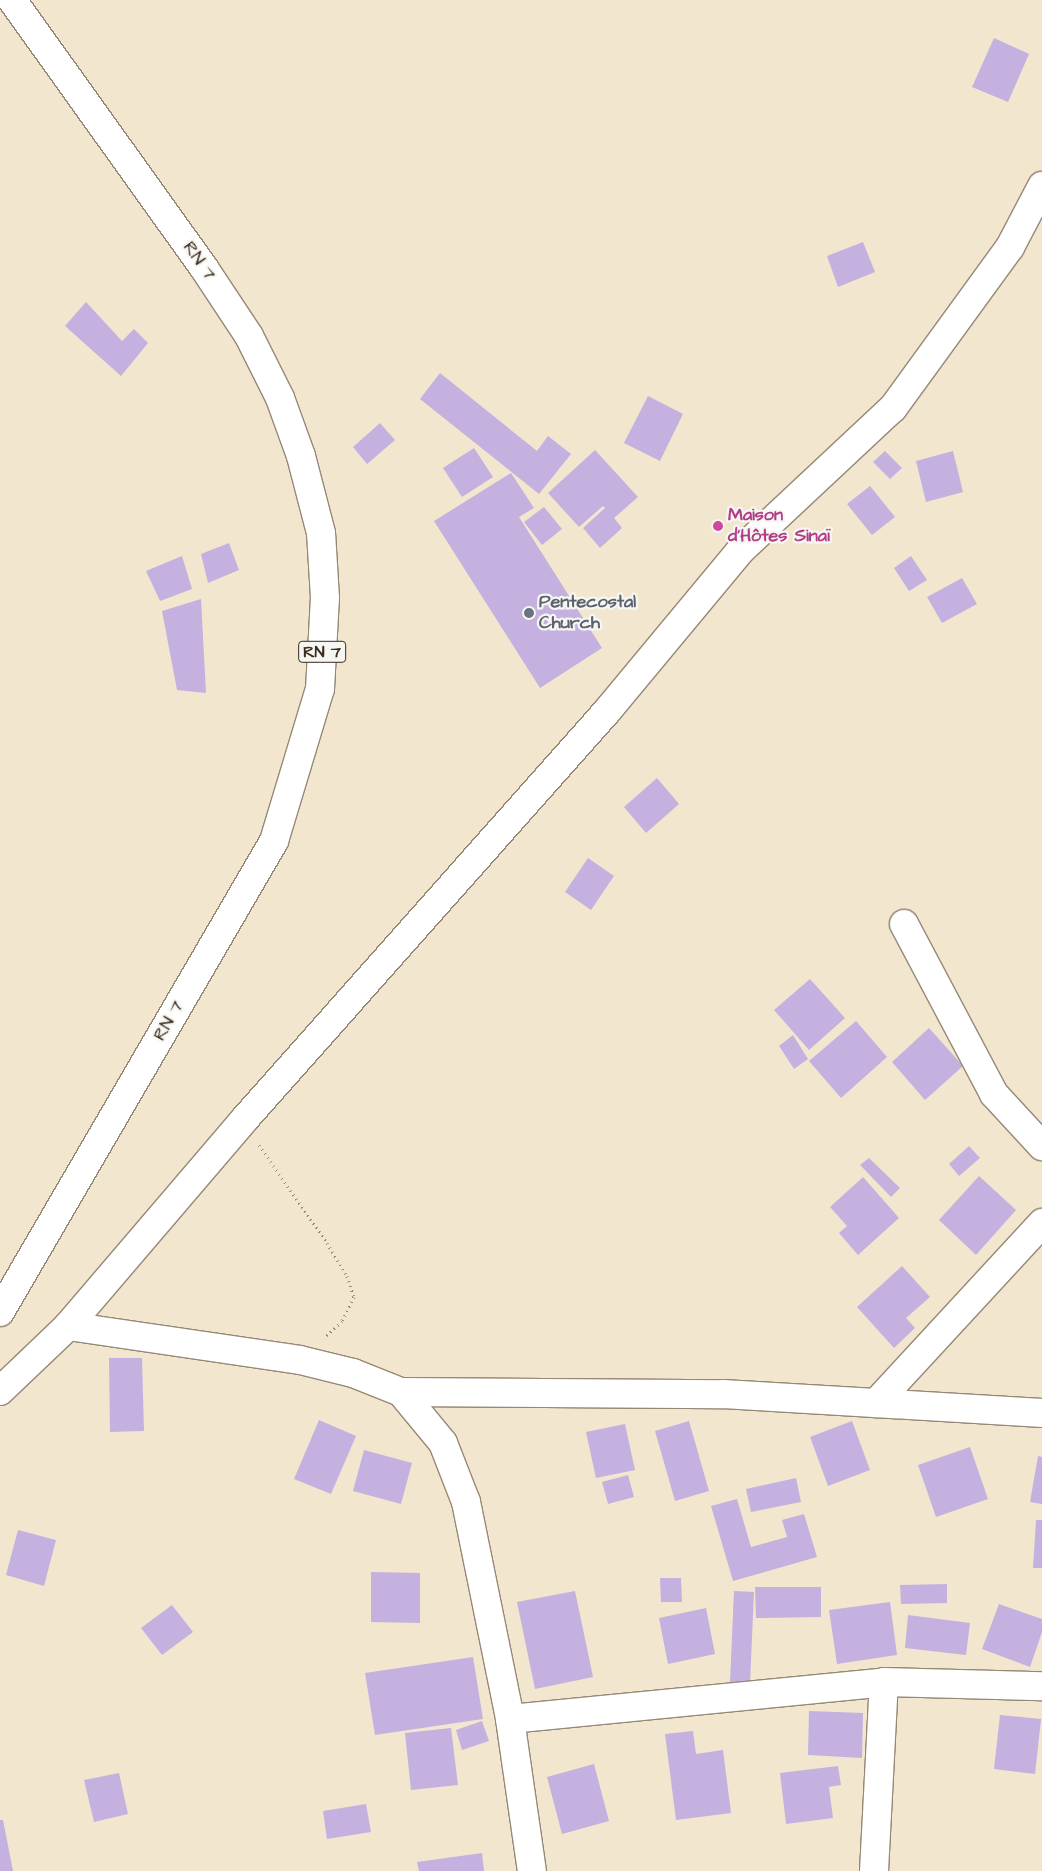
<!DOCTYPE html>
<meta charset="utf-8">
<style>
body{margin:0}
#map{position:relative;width:1042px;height:1871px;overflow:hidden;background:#f2e6cf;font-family:"Architects Daughter",sans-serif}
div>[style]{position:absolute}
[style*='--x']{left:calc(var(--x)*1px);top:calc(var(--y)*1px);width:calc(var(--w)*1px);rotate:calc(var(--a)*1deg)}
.building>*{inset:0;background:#c4b1df}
.path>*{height:3px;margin-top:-1.5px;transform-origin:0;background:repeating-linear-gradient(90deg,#968876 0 1px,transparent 0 5px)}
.roads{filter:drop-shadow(1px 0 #968876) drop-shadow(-1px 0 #968876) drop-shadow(0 1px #968876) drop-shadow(0 -1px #968876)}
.street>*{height:28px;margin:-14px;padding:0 14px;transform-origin:14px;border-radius:14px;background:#fff}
.secondary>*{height:28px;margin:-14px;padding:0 14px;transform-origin:14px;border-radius:14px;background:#fff}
.primary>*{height:28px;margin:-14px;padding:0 14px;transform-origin:14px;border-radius:14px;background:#fff}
.dots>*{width:14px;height:14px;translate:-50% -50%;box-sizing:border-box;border:2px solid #f6f6f2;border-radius:50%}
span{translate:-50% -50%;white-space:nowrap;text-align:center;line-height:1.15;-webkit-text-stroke:4.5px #f6f6f2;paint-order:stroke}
.shield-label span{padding:1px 4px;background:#f6f6f2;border:1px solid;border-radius:4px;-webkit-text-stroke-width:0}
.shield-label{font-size:16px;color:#3b2a1e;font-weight:700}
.street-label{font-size:18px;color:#3b2a1e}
.hotel-label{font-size:18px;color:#b23c85;font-weight:700}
.left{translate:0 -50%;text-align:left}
.worship-label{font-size:18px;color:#5b616d;font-weight:700}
</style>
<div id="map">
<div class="building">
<i style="clip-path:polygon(994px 38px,1029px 54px,1008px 102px,972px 87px)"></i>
<i style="clip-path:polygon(863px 242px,875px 272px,838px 287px,827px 256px)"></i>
<i style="clip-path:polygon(86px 302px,122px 341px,134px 329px,148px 343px,121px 376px,65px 326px)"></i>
<i style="clip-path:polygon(440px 373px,537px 451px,548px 436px,571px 454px,539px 494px,420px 399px)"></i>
<i style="clip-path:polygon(648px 396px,683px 414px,660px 461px,624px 443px)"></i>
<i style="clip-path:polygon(380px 423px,395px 440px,367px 464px,353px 447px)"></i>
<i style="clip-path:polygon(474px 448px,493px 477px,462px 497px,443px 468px)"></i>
<i style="clip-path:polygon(595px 450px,638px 497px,614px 518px,622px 528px,600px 548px,583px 528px,605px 508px,603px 506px,579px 527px,548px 493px)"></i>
<i style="clip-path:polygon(885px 451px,902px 468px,890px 479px,873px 462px)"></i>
<i style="clip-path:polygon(953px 451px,963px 492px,926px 502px,916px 461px)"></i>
<i style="clip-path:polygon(511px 473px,534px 508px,519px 517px,602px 648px,540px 688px,434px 521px)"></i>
<i style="clip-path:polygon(870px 486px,895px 517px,872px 535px,847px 504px)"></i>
<i style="clip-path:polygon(544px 507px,562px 529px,542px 545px,524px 522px)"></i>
<i style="clip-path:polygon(229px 543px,239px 570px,208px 583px,201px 554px)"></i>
<i style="clip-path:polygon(182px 556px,192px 589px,160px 601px,146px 571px)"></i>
<i style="clip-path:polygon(911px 556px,927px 580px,909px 591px,894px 568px)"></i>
<i style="clip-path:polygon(962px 578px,977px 604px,942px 623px,927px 597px)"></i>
<i style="clip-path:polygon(201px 599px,206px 693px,177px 690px,162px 611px)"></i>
<i style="clip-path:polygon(657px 778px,679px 804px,646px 833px,624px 807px)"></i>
<i style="clip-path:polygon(588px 858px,614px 876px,591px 910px,565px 892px)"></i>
<i style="clip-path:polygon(810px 979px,845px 1018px,809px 1050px,774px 1010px)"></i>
<i style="clip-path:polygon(856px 1021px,887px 1057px,841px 1098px,809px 1061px)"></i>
<i style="clip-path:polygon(929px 1028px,963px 1066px,925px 1100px,892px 1062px)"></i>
<i style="clip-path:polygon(793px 1035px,808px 1059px,794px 1069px,779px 1046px)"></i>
<i style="clip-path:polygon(969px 1146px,980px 1158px,959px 1176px,949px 1164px)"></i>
<i style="clip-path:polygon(869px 1158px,900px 1188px,891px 1197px,860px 1165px)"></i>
<i style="clip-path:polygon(979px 1176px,1016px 1210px,976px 1255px,939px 1220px)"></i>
<i style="clip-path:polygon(863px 1177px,899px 1218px,858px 1255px,839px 1233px,847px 1226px,830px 1207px)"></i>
<i style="clip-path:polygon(902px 1266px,930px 1297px,906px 1318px,915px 1328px,894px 1348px,857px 1307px)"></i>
<i style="clip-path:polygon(109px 1358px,142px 1358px,144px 1431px,110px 1432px)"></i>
<i style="clip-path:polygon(319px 1420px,356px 1436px,331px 1494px,294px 1479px)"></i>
<i style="clip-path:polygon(689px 1421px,709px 1491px,675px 1501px,655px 1431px)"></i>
<i style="clip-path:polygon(852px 1421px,870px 1470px,828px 1486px,810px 1437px)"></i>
<i style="clip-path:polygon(625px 1424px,635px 1470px,596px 1478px,586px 1432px)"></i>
<i style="clip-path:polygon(970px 1447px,988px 1499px,936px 1517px,918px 1465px)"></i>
<i style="clip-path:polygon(364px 1450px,412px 1463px,401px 1504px,353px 1491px)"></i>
<i style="clip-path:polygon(1038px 1456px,1042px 1457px,1042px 1504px,1030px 1502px)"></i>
<i style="clip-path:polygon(628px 1475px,634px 1497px,608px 1504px,602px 1482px)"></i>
<i style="clip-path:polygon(796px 1478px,801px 1502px,751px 1512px,746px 1489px)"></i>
<i style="clip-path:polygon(737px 1499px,751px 1547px,787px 1537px,782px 1520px,804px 1514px,817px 1557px,733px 1581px,711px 1506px)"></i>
<i style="clip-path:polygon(1036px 1520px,1042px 1520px,1042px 1568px,1033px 1568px)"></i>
<i style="clip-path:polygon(18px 1530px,56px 1540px,44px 1586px,6px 1575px)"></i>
<i style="clip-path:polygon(371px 1572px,420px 1573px,420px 1623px,371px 1622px)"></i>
<i style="clip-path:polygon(660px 1578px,681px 1578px,682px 1602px,661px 1602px)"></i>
<i style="clip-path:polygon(947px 1584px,947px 1603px,901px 1604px,900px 1585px)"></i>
<i style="clip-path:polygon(755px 1587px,821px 1587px,821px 1617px,756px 1618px)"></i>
<i style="clip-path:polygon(575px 1591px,593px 1677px,535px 1689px,517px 1602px)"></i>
<i style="clip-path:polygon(734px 1591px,754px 1592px,750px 1683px,730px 1682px)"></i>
<i style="clip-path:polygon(890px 1602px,897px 1655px,837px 1664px,829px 1610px)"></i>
<i style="clip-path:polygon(999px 1604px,1042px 1619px,1042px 1632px,1030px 1667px,982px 1649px)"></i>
<i style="clip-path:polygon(172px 1605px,193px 1632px,162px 1655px,141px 1628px)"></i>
<i style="clip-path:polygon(706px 1608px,715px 1654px,668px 1664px,659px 1618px)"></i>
<i style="clip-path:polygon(908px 1615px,970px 1623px,966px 1655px,905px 1648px)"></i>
<i style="clip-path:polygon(473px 1657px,483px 1719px,375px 1735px,365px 1673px)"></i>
<i style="clip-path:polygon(809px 1711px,863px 1713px,862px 1758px,808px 1755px)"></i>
<i style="clip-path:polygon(1000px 1715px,1041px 1719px,1035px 1774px,994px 1769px)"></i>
<i style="clip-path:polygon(482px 1721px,489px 1741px,462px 1750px,456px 1730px)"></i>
<i style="clip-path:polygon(451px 1728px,458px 1785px,411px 1790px,405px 1733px)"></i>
<i style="clip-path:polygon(693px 1731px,696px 1754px,723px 1750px,731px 1813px,676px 1820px,665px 1734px)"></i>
<i style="clip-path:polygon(594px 1764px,609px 1821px,562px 1834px,547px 1777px)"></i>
<i style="clip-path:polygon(838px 1766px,841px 1785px,829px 1787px,833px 1818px,786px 1824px,780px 1773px)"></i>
<i style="clip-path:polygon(119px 1773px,128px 1814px,94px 1822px,84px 1780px)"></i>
<i style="clip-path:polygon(366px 1804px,371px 1832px,327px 1839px,323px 1811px)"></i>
<i style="clip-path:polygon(0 1820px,3px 1820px,13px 1871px,0 1871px)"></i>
<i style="clip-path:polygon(482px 1853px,484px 1871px,419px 1871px,417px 1862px)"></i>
</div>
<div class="path">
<i style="--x:259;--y:1145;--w:119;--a:55.2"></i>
<i style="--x:327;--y:1243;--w:39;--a:59"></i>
<i style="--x:347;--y:1276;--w:22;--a:72"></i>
<i style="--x:354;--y:1297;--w:27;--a:117"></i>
<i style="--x:342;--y:1321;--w:22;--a:137"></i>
</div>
<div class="roads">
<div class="street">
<i style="--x:904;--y:924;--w:192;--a:62.1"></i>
<i style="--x:994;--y:1094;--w:71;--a:47.3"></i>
<i style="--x:68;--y:1326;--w:234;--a:8.3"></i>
<i style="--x:300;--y:1360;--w:55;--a:13.8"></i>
<i style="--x:353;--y:1373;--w:52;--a:21.6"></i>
<i style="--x:401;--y:1392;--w:66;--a:50.5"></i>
<i style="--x:443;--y:1443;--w:63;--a:68.7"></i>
<i style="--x:466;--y:1502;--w:221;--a:78.5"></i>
<i style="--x:510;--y:1719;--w:154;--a:81.8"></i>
<i style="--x:401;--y:1392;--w:322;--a:0.4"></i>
<i style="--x:723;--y:1394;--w:320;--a:3.4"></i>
<i style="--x:876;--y:1403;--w:245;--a:-47.3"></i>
<i style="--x:510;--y:1719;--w:376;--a:-5.6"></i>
<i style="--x:884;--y:1682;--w:158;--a:1.5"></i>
<i style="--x:874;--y:1871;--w:189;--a:-87"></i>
</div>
<div class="secondary">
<i style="--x:0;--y:1391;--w:94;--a:-43.7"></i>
<i style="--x:68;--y:1326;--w:270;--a:-49.5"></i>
<i style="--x:243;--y:1121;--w:550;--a:-48.39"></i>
<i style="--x:608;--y:710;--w:208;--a:-50.3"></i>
<i style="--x:741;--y:550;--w:208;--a:-43.1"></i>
<i style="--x:893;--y:408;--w:199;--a:-54"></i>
<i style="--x:1010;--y:247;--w:69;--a:-62.3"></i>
</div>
<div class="primary">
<i style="--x:0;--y:1312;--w:545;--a:-59.81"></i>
<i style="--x:274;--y:841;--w:159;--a:-73.2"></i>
<i style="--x:320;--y:689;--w:91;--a:-86.9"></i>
<i style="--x:325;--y:598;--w:65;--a:-93.5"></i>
<i style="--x:321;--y:533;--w:80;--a:-104.6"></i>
<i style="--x:301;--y:456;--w:62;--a:-109.9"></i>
<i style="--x:280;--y:398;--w:69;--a:-116.6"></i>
<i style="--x:249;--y:336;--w:82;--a:-123.5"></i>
<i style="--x:204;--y:268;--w:330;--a:-125.6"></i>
</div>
</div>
<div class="dots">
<i style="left:718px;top:526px;background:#d1479c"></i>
<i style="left:529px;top:613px;background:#6b7280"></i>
</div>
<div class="shield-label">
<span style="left:322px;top:652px">RN 7</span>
</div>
<div class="street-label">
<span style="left:199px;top:261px;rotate:55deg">RN 7</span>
<span style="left:169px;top:1021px;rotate:-60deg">RN 7</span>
</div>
<div class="hotel-label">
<span class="left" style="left:728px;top:526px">Maison<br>d'Hôtes Sinaï</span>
</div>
<div class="worship-label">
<span class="left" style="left:539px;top:613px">Pentecostal<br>Church</span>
</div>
</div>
